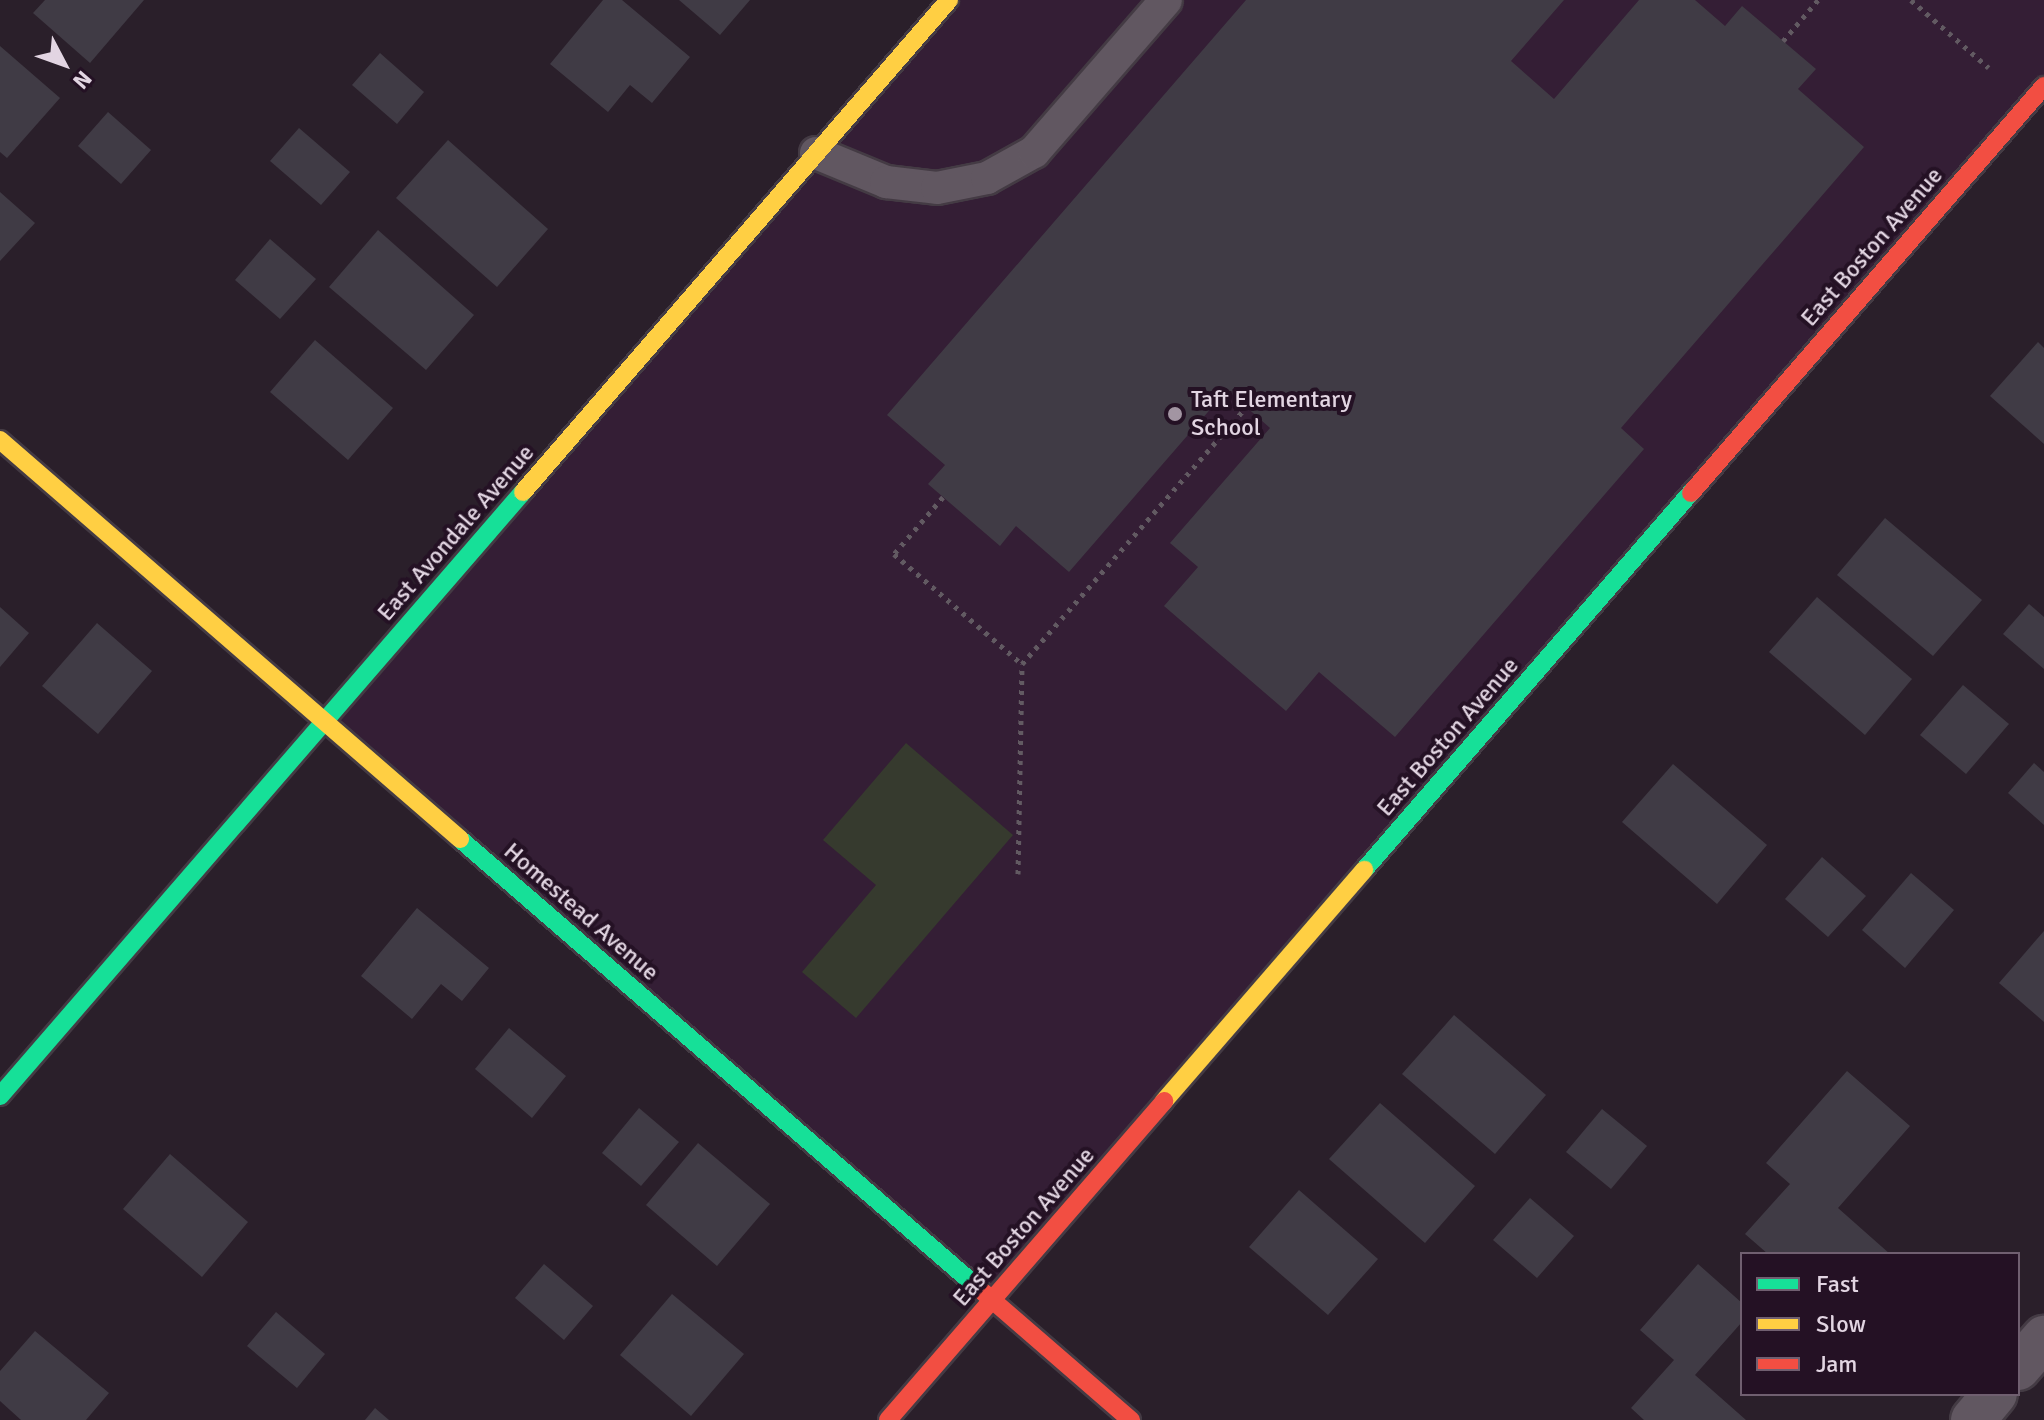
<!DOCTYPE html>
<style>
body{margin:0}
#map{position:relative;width:2044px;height:1420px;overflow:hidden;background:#2a1f2a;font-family:Signika,sans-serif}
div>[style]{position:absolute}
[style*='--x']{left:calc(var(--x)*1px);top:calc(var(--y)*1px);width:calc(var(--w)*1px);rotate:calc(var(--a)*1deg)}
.built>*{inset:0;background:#341e35}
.green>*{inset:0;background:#363a2e}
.building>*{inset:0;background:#403b45}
.path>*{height:5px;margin-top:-2.5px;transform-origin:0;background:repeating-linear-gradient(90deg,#625a62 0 4px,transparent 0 10px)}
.roads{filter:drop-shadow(2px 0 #443b44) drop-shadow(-2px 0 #443b44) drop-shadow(0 2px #443b44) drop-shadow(0 -2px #443b44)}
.lane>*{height:32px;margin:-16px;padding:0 16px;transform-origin:16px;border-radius:16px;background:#615761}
.street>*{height:44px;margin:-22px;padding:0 22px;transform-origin:22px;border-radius:22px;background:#615761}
.fast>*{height:18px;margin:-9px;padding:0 9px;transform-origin:9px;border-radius:9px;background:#16e098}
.slow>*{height:18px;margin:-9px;padding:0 9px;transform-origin:9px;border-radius:9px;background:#ffcf43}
.jam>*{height:18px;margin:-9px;padding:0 9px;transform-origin:9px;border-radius:9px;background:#f24e42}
.dots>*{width:22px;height:22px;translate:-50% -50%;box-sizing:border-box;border:4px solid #241124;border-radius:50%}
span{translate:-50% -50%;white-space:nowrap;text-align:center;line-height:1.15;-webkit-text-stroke:8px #241124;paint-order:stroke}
.street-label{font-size:24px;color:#e2d5e2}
.poi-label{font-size:24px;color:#e2d5e2}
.left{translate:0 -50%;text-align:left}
.legend{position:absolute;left:1740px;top:1252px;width:280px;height:144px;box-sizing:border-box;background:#241124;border:2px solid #705f70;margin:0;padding:10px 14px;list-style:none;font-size:24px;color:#e2d5e2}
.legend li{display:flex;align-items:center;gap:16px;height:40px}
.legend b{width:40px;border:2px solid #705f70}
.north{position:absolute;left:24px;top:24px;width:80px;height:80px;-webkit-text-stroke:6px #241124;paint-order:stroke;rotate:131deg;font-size:22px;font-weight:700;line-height:32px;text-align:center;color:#e2d5e2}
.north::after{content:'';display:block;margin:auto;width:28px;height:36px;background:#e2d5e2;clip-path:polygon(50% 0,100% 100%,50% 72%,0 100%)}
</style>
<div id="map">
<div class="built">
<i style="clip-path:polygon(949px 0,2044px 0,2044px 86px,992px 1300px,325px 721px)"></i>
</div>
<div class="green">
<i style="clip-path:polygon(906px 743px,1013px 835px,856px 1018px,802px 972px,876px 885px,823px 840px)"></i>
</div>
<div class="building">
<i style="clip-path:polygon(45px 0,144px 0,90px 63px,33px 13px)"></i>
<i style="clip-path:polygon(603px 0,622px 0,690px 57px,652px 103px,630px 85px,608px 112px,550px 64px)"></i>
<i style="clip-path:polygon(679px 0,750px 0,720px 35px)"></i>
<i style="clip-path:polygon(1246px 0,1564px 0,1511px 61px,1554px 99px,1639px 0,1695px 0,1725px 26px,1742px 6px,1816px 69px,1798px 89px,1864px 147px,1621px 428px,1644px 449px,1395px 737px,1319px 672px,1286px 711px,1164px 606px,1198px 567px,1170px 543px,1270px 428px,1227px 390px,1069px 572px,1016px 526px,1000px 546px,943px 497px,928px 484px,945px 465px,887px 415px)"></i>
<i style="clip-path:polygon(0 46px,60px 98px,7px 158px,0 152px)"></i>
<i style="clip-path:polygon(380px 53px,424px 92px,397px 124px,352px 85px)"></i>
<i style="clip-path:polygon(108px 112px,151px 150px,121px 184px,78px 146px)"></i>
<i style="clip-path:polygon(299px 128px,350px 172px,321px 205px,270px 161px)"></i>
<i style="clip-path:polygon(448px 140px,548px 229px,497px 287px,396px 198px)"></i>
<i style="clip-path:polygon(0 192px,35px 223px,0 261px)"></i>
<i style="clip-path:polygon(378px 230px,474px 315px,426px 370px,329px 287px)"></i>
<i style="clip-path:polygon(270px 239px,316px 279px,280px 319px,235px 280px)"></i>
<i style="clip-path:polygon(315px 340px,393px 408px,348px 460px,270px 392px)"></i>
<i style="clip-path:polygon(2038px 342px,2044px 348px,2044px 444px,1990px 396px)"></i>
<i style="clip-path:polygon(1885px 518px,1982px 600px,1933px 656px,1837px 575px)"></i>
<i style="clip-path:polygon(1817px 597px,1912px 679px,1865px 735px,1769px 652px)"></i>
<i style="clip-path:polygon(2029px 604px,2044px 617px,2044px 669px,2003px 634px)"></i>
<i style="clip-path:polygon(0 607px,29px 633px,0 667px)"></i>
<i style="clip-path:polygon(97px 623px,152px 671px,98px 734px,42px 686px)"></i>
<i style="clip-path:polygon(1963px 685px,2009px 724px,1966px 774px,1920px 735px)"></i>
<i style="clip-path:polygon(2034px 763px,2044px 772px,2044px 825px,2008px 793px)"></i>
<i style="clip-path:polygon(1673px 764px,1767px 845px,1717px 904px,1622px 822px)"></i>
<i style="clip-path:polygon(1822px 857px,1866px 896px,1828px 937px,1785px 899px)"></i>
<i style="clip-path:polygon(1911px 873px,1954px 910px,1905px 968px,1862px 930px)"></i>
<i style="clip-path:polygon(417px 908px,489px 968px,462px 1001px,441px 984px,412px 1019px,361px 976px)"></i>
<i style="clip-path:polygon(2044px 931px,2044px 1022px,1999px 983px)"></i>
<i style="clip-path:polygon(1454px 1015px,1546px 1095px,1495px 1154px,1402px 1074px)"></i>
<i style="clip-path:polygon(509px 1028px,566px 1076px,532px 1118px,475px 1069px)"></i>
<i style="clip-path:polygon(1847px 1071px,1910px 1126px,1838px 1208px,1890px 1254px,1768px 1254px,1745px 1234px,1790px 1184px,1766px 1163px)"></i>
<i style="clip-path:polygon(1380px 1103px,1475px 1186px,1425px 1243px,1329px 1159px)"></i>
<i style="clip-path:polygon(639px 1108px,679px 1142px,641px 1186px,602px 1153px)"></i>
<i style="clip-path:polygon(1602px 1109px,1647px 1146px,1611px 1189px,1566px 1152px)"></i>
<i style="clip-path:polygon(698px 1143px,770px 1204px,717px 1266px,646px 1205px)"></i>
<i style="clip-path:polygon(170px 1154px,248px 1222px,202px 1277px,123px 1209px)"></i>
<i style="clip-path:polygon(1299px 1190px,1378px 1259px,1328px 1315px,1249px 1247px)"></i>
<i style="clip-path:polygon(1530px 1198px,1574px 1236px,1537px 1278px,1493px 1240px)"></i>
<i style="clip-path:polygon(544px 1264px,593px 1306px,564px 1340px,515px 1298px)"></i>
<i style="clip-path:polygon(1698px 1264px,1742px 1303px,1742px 1322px,1695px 1375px,1746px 1420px,1644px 1420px,1631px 1408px,1674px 1360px,1640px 1330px)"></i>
<i style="clip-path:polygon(672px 1294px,744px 1354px,691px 1416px,620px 1355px)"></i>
<i style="clip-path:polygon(276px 1312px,325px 1354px,297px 1388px,247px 1346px)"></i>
<i style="clip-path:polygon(35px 1331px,109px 1393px,86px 1420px,21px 1420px,0 1401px,0 1371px)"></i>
<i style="clip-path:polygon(375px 1408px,389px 1420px,365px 1420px)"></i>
</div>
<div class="path">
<i style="--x:1911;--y:0;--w:103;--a:41.1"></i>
<i style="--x:1783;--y:41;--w:54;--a:-49.5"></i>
<i style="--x:943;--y:497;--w:75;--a:130.7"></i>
<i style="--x:894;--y:554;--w:169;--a:40.7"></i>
<i style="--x:1018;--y:874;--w:210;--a:-88.9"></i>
<i style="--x:1022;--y:664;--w:341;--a:-48.9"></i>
</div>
<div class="roads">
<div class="lane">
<i style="--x:816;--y:153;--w:76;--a:22.5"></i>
<i style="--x:886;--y:182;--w:51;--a:6.7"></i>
<i style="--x:937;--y:188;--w:51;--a:-11.3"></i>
<i style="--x:987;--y:178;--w:54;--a:-29"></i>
<i style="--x:1034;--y:152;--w:201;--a:-49"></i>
</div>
<div class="street">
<i style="--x:2018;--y:1368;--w:40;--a:-49"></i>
<i style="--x:1973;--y:1420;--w:34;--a:-50"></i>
</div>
<div class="fast">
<i style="--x:460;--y:839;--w:692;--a:40.9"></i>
<i style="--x:1364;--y:870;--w:499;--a:-49.1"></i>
<i style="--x:0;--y:1096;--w:799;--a:-49.11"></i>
</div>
<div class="slow">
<i style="--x:0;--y:440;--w:609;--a:40.94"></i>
<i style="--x:523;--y:492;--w:651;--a:-49.11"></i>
<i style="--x:1164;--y:1101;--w:306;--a:-49.1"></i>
</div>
<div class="jam">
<i style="--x:1691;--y:493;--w:539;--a:-49.06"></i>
<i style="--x:983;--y:1292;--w:196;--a:40.9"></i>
<i style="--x:888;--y:1420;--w:422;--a:-49.1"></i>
</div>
</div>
<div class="dots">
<i style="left:1175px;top:414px;background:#a295a2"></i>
</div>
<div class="street-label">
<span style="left:1872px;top:247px;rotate:-49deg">East Boston Avenue</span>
<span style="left:456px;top:533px;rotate:-49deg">East Avondale Avenue</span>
<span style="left:1448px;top:737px;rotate:-49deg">East Boston Avenue</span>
<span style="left:581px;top:912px;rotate:41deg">Homestead Avenue</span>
<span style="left:1024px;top:1227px;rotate:-49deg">East Boston Avenue</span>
</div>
<div class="poi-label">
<span class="left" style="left:1191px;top:414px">Taft Elementary<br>School</span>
</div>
<ul class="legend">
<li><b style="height:10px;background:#16e098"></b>Fast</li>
<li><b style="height:10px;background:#ffcf43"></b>Slow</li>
<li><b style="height:10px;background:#f24e42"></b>Jam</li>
</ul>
<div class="north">N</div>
</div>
